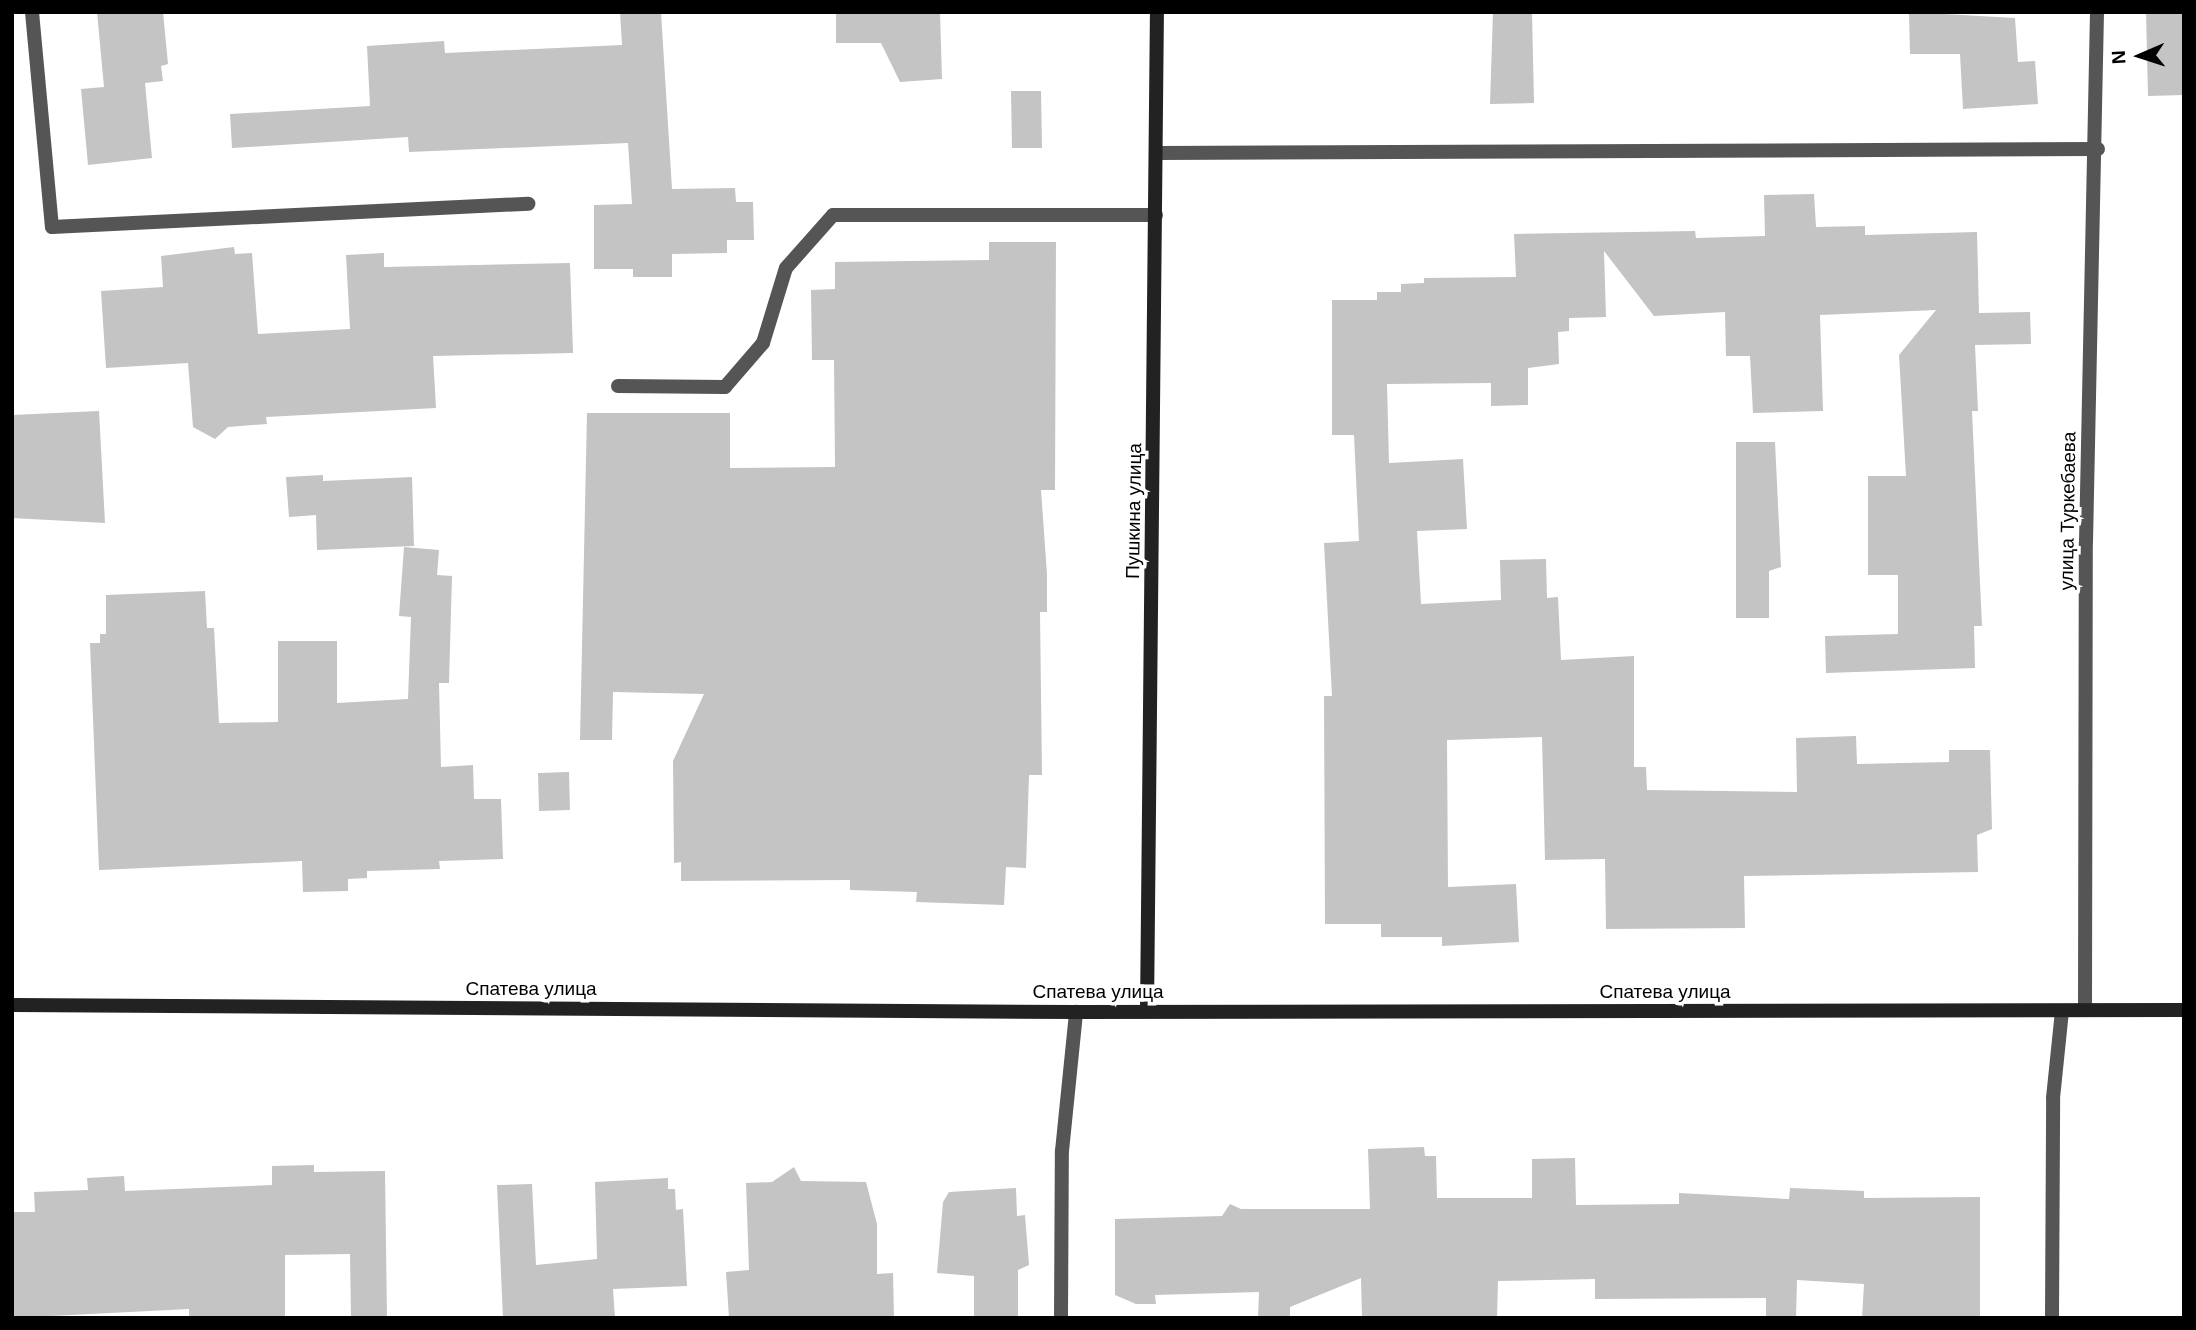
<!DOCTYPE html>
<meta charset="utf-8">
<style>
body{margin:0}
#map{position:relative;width:2196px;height:1330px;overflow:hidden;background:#fff;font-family:Arial,sans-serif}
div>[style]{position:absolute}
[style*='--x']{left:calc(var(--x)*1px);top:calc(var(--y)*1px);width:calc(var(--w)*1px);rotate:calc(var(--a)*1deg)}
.building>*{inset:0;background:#c4c4c4}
.lane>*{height:14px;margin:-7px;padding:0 7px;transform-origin:7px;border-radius:7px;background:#555}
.street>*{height:14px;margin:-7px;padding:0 7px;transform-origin:7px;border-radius:7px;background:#555}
.secondary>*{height:14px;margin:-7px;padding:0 7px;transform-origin:7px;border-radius:7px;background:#222}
span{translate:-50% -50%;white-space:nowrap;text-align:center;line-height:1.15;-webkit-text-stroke:7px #fff;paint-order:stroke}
.street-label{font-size:19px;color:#000}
.frame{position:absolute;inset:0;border:14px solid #000;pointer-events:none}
.north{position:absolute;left:2105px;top:21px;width:70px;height:70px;-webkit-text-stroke:5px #fff;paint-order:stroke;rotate:267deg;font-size:19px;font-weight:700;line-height:28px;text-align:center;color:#000}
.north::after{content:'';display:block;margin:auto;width:24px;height:32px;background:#000;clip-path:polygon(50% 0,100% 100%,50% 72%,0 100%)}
</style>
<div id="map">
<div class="building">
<i style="clip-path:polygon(97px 12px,163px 12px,168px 64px,161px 66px,163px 81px,145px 83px,152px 158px,88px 165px,81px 89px,104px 87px)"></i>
<i style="clip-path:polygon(620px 12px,661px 12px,672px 189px,735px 188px,736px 202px,753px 202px,754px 240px,727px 240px,727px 253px,672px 254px,672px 277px,633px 277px,633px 269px,594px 269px,594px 205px,632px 204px,628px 143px,409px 152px,408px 137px,232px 148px,230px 114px,370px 106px,367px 46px,444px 41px,445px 53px,622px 45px)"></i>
<i style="clip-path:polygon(836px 12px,940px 12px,942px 79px,900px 82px,881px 43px,836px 43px)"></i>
<i style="clip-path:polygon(1493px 12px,1532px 12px,1534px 103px,1490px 104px)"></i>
<i style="clip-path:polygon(1909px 12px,2015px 18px,2018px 62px,2035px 61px,2038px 104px,1963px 109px,1960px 54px,1910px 54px)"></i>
<i style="clip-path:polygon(2146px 12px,2184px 12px,2184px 95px,2148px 96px)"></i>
<i style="clip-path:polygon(1011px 91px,1041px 91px,1042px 148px,1012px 148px)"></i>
<i style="clip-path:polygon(1814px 194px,1816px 227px,1865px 226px,1865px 235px,1977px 232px,1979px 313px,2030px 312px,2031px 344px,1975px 345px,1978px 411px,1972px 411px,1982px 626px,1974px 626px,1975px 668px,1826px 673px,1825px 636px,1898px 634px,1898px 575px,1868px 575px,1868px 476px,1906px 476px,1899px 355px,1936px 310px,1820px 315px,1823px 411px,1753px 413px,1750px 356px,1726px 356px,1725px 312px,1654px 316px,1604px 251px,1606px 317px,1569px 318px,1569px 331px,1558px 332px,1559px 364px,1528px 368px,1528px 405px,1491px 406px,1491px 383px,1387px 384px,1389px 463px,1463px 459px,1467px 529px,1417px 531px,1421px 604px,1501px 600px,1500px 560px,1546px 559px,1547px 598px,1558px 597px,1561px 660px,1634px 656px,1634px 767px,1646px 767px,1647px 790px,1797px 792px,1796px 738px,1856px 736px,1857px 764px,1949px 762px,1949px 750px,1990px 750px,1992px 829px,1977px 835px,1978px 872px,1744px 876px,1745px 928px,1606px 929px,1605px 859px,1545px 860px,1542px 737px,1447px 740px,1448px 887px,1516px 884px,1519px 942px,1442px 946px,1442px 937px,1381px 937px,1381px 924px,1325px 924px,1324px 696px,1332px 696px,1324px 543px,1359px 541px,1354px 435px,1332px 435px,1332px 300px,1377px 300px,1377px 292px,1401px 292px,1401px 284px,1424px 283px,1424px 278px,1516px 277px,1514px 234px,1695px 231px,1696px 238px,1765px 236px,1764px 195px)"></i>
<i style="clip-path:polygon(989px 242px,1056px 242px,1055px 490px,1041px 490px,1047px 574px,1047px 612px,1040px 612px,1042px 775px,1029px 775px,1026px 868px,1006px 867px,1004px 905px,916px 902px,917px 892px,850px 890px,850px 880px,681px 881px,681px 862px,674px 863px,673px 761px,704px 694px,613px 692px,612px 740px,580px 740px,587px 413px,730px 413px,730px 468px,835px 467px,834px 360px,812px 360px,811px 290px,835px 289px,835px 262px,989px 260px)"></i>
<i style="clip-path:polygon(234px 247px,235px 254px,252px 253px,258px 334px,350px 329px,346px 255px,384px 253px,384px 267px,570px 263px,573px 353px,433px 356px,436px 408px,266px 417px,267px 424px,228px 427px,215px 439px,193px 427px,188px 363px,106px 368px,101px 291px,163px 287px,161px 256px)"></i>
<i style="clip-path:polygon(99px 411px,105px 523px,12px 518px,12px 415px)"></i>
<i style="clip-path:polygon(1736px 442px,1775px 442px,1781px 567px,1769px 571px,1769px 618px,1736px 618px)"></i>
<i style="clip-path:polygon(323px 475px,323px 481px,412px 477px,414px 546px,317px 550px,316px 515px,289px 517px,286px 477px)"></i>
<i style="clip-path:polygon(404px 547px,439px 550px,437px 575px,452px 576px,449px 683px,439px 683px,441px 767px,473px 765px,474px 799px,501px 799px,503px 859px,439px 861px,440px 869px,367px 871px,367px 878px,348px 879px,348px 891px,303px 892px,302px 861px,99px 870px,90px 643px,100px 643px,100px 634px,106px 634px,106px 595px,205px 591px,207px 628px,214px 628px,219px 723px,278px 722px,278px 641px,337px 641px,337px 703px,408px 699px,411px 617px,399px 616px)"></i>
<i style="clip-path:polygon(569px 772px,570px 810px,539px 811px,538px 773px)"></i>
<i style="clip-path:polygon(1424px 1147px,1425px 1156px,1436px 1156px,1437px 1198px,1532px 1198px,1532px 1159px,1575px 1158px,1576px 1205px,1679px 1204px,1679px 1193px,1789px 1199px,1790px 1188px,1864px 1191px,1864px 1198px,1980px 1197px,1980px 1318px,1862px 1318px,1864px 1284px,1797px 1280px,1796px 1318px,1766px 1318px,1766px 1298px,1595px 1299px,1595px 1279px,1498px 1281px,1497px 1318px,1362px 1318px,1361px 1278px,1290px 1307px,1290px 1318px,1258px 1318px,1259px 1292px,1155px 1295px,1156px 1304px,1136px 1304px,1115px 1295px,1115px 1219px,1222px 1216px,1230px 1204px,1241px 1209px,1370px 1209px,1368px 1149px)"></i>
<i style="clip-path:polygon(314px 1165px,314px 1172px,385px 1171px,387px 1318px,351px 1318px,350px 1254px,285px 1255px,285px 1318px,189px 1318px,189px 1309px,12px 1318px,12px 1212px,35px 1212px,34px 1192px,88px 1190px,87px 1178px,124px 1176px,125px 1191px,272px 1185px,272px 1166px)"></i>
<i style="clip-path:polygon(794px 1167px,801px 1181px,866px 1182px,877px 1224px,877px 1274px,893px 1273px,894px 1318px,729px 1318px,726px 1272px,749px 1270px,746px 1183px,772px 1182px)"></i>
<i style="clip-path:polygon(668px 1178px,668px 1189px,675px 1189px,676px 1210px,683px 1209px,687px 1286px,613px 1289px,615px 1318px,503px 1318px,497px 1185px,532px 1184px,536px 1265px,597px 1259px,595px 1182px)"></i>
<i style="clip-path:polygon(1016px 1188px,1017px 1216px,1025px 1215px,1029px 1265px,1018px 1270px,1018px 1318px,974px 1318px,974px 1276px,937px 1273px,943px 1202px,949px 1192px)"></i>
</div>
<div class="lane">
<i style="--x:618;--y:386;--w:107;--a:0.5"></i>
<i style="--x:725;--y:387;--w:58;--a:-49.2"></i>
<i style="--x:763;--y:343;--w:78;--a:-73"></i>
<i style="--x:786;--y:268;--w:71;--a:-48.4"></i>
<i style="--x:833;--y:215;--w:323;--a:0"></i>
</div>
<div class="street">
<i style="--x:32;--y:12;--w:216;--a:84.7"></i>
<i style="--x:52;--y:227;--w:477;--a:-2.8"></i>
<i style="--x:1157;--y:153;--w:941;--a:-0.24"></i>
<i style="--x:2085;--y:1010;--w:468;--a:-89.9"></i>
<i style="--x:2086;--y:542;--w:530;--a:-88.81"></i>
<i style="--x:1061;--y:1318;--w:167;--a:-89.7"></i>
<i style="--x:1062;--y:1151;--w:140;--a:-84.2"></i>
<i style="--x:2052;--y:1318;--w:220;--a:-89.7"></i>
<i style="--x:2053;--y:1098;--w:87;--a:-84.1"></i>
</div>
<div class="secondary">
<i style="--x:12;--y:1005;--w:1064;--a:0.38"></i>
<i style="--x:1076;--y:1012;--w:1108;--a:-0.1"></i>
<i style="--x:1147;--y:1011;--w:999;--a:-89.43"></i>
</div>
<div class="street-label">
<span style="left:1134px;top:511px;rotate:-89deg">Пушкина улица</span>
<span style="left:2068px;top:511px;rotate:-89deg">улица Туркебаева</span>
<span style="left:531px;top:989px">Спатева улица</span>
<span style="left:1098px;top:992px">Спатева улица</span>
<span style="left:1665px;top:992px">Спатева улица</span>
</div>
<div class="frame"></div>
<div class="north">N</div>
</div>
